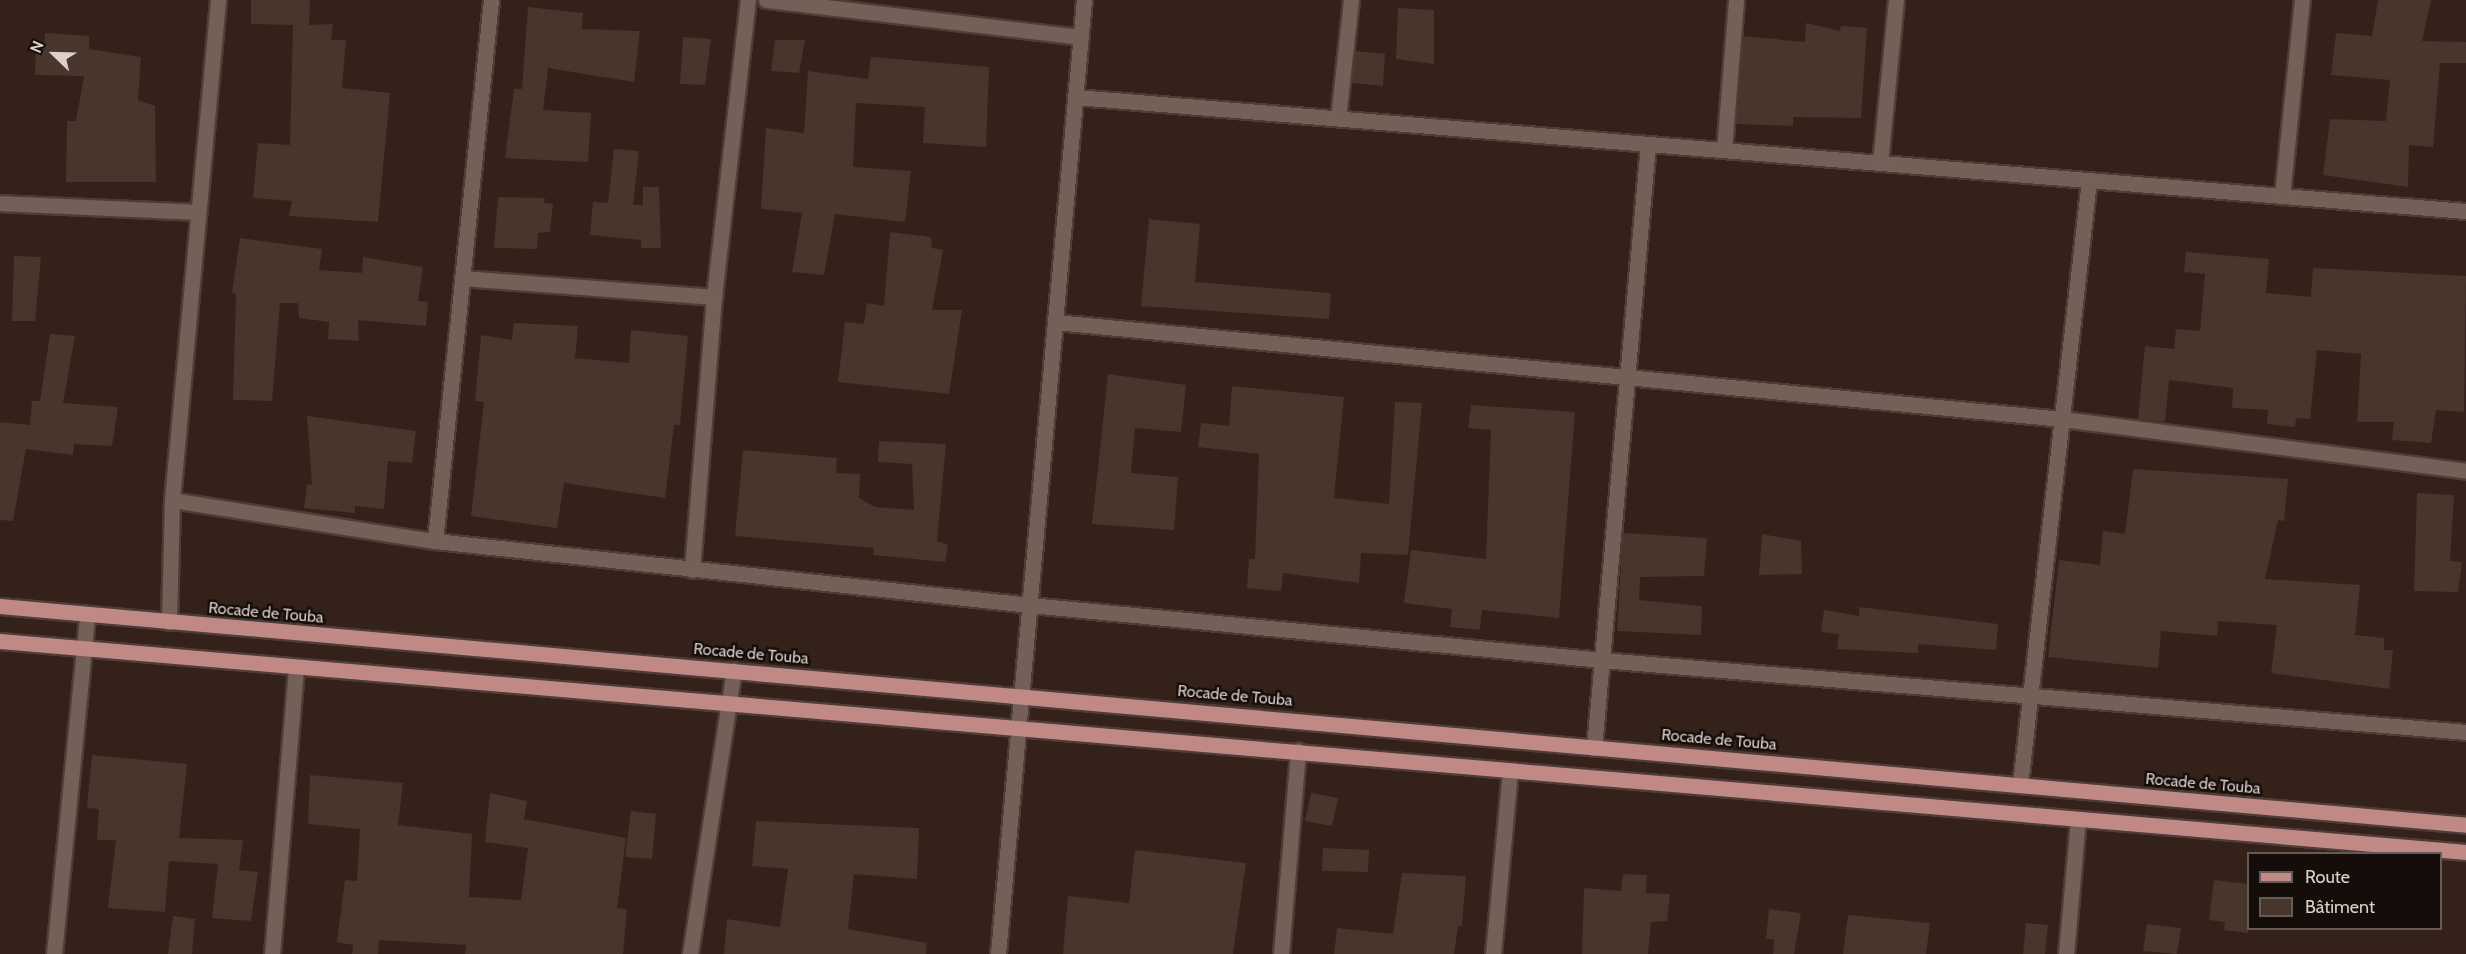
<!DOCTYPE html>
<meta charset="utf-8">
<style>
body{margin:0}
#map{position:relative;width:2466px;height:954px;overflow:hidden;background:#33211a;font-family:Cabin,sans-serif}
div>[style]{position:absolute}
[style*='--x']{left:calc(var(--x)*1px);top:calc(var(--y)*1px);width:calc(var(--w)*1px);rotate:calc(var(--a)*1deg)}
.building>*{inset:0;background:#48362d}
.roads{filter:drop-shadow(2px 0 #4c3d38) drop-shadow(-2px 0 #4c3d38) drop-shadow(0 2px #4c3d38) drop-shadow(0 -2px #4c3d38)}
.minor>*{height:15px;margin:-7.5px;padding:0 7.5px;transform-origin:7.5px;border-radius:7.5px;background:#756058}
.tertiary>*{height:15px;margin:-7.5px;padding:0 7.5px;transform-origin:7.5px;border-radius:7.5px;background:#756058}
.primary>*{height:15px;margin:-7.5px;padding:0 7.5px;transform-origin:7.5px;border-radius:7.5px;background:#c18986}
span{translate:-50% -50%;white-space:nowrap;text-align:center;line-height:1.15;-webkit-text-stroke:5px #150d0a;paint-order:stroke}
.street-label{font-size:16px;color:#dbcfca}
.legend{position:absolute;left:2247px;top:852px;width:195px;height:78px;box-sizing:border-box;background:#150d0a;border:2px solid #645b57;margin:0;padding:8px 10px;list-style:none;font-size:18px;color:#dbcfca}
.legend li{display:flex;align-items:center;gap:12px;height:30px}
.legend b{width:30px;border:2px solid #645b57}
.north{position:absolute;left:24px;top:24px;width:60px;height:60px;-webkit-text-stroke:4px #150d0a;paint-order:stroke;rotate:293deg;font-size:16px;font-weight:700;line-height:24px;text-align:center;color:#dbcfca}
.north::after{content:'';display:block;margin:auto;width:21px;height:27px;background:#dbcfca;clip-path:polygon(50% 0,100% 100%,50% 72%,0 100%)}
</style>
<div id="map">
<div class="building">
<i style="clip-path:polygon(251px 0,310px 0,309px 25px,333px 24px,331px 40px,346px 40px,342px 88px,390px 93px,378px 222px,289px 216px,292px 201px,253px 198px,258px 143px,290px 145px,293px 25px,251px 24px)"></i>
<i style="clip-path:polygon(2378px 0,2431px 0,2422px 41px,2466px 42px,2466px 63px,2440px 63px,2433px 147px,2409px 145px,2408px 187px,2323px 175px,2330px 119px,2386px 121px,2390px 80px,2331px 75px,2336px 33px,2372px 36px)"></i>
<i style="clip-path:polygon(528px 7px,583px 13px,582px 29px,640px 31px,634px 82px,548px 68px,543px 110px,591px 113px,588px 162px,505px 158px,514px 89px,522px 89px)"></i>
<i style="clip-path:polygon(1398px 8px,1434px 10px,1434px 64px,1396px 59px)"></i>
<i style="clip-path:polygon(1806px 23px,1840px 31px,1841px 26px,1867px 28px,1861px 118px,1793px 117px,1793px 126px,1736px 124px,1743px 36px,1805px 42px)"></i>
<i style="clip-path:polygon(45px 33px,89px 36px,89px 49px,141px 57px,138px 100px,155px 106px,156px 182px,66px 182px,67px 121px,76px 121px,84px 76px,35px 75px,36px 44px,44px 44px)"></i>
<i style="clip-path:polygon(683px 37px,711px 39px,705px 85px,680px 84px)"></i>
<i style="clip-path:polygon(775px 40px,805px 40px,799px 73px,771px 71px)"></i>
<i style="clip-path:polygon(1355px 51px,1385px 54px,1383px 86px,1352px 83px)"></i>
<i style="clip-path:polygon(871px 57px,989px 67px,986px 147px,923px 143px,925px 107px,856px 103px,853px 167px,911px 171px,905px 222px,835px 214px,824px 275px,792px 272px,802px 213px,761px 209px,766px 128px,804px 133px,808px 71px,868px 79px)"></i>
<i style="clip-path:polygon(614px 149px,639px 151px,633px 205px,643px 205px,643px 187px,659px 187px,661px 248px,641px 248px,641px 240px,590px 235px,593px 202px,608px 203px)"></i>
<i style="clip-path:polygon(498px 197px,545px 198px,544px 203px,553px 204px,550px 232px,538px 233px,537px 249px,494px 248px)"></i>
<i style="clip-path:polygon(1149px 219px,1200px 224px,1195px 282px,1331px 293px,1329px 319px,1141px 306px)"></i>
<i style="clip-path:polygon(890px 232px,931px 237px,932px 248px,943px 250px,932px 310px,962px 310px,949px 394px,838px 382px,845px 322px,864px 324px,867px 303px,884px 306px)"></i>
<i style="clip-path:polygon(240px 238px,322px 249px,319px 270px,362px 273px,363px 257px,423px 267px,418px 301px,428px 302px,426px 326px,358px 320px,359px 341px,328px 339px,329px 322px,299px 318px,298px 303px,280px 303px,272px 401px,233px 400px,236px 294px,232px 293px)"></i>
<i style="clip-path:polygon(2186px 252px,2269px 259px,2266px 293px,2311px 297px,2313px 268px,2466px 276px,2464px 412px,2436px 410px,2431px 443px,2392px 440px,2394px 422px,2357px 422px,2361px 354px,2317px 350px,2310px 419px,2296px 418px,2295px 427px,2267px 424px,2268px 410px,2232px 408px,2233px 388px,2169px 380px,2165px 422px,2138px 419px,2145px 346px,2174px 349px,2176px 329px,2200px 331px,2205px 274px,2184px 272px)"></i>
<i style="clip-path:polygon(14px 256px,41px 257px,35px 321px,12px 321px)"></i>
<i style="clip-path:polygon(514px 323px,578px 326px,575px 358px,629px 363px,631px 330px,688px 336px,680px 425px,674px 425px,665px 498px,564px 483px,557px 528px,471px 516px,484px 402px,475px 401px,481px 335px,512px 340px)"></i>
<i style="clip-path:polygon(50px 334px,75px 336px,63px 403px,118px 407px,112px 446px,74px 444px,73px 455px,26px 449px,13px 521px,0 520px,0 422px,30px 425px,32px 401px,40px 401px)"></i>
<i style="clip-path:polygon(1108px 374px,1186px 385px,1181px 432px,1135px 428px,1131px 473px,1178px 477px,1174px 530px,1092px 524px)"></i>
<i style="clip-path:polygon(1232px 386px,1344px 397px,1334px 498px,1389px 504px,1395px 402px,1422px 403px,1408px 555px,1361px 553px,1359px 583px,1283px 573px,1281px 591px,1247px 588px,1249px 559px,1255px 559px,1259px 454px,1198px 447px,1201px 423px,1229px 426px)"></i>
<i style="clip-path:polygon(1471px 405px,1575px 412px,1559px 618px,1482px 610px,1480px 630px,1450px 627px,1452px 609px,1404px 603px,1411px 550px,1486px 559px,1491px 430px,1468px 428px)"></i>
<i style="clip-path:polygon(307px 416px,416px 431px,412px 463px,388px 461px,384px 509px,355px 506px,355px 513px,304px 508px,307px 484px,312px 485px)"></i>
<i style="clip-path:polygon(879px 441px,946px 444px,937px 541px,948px 545px,945px 562px,873px 555px,874px 548px,735px 536px,743px 450px,837px 458px,836px 473px,860px 474px,859px 498px,875px 507px,914px 510px,912px 464px,878px 462px)"></i>
<i style="clip-path:polygon(2133px 469px,2288px 479px,2284px 521px,2278px 520px,2265px 579px,2360px 585px,2355px 635px,2384px 638px,2384px 650px,2393px 650px,2389px 689px,2271px 673px,2277px 625px,2218px 621px,2217px 636px,2161px 631px,2158px 668px,2048px 657px,2059px 560px,2100px 565px,2103px 531px,2125px 534px)"></i>
<i style="clip-path:polygon(2417px 493px,2454px 495px,2450px 561px,2462px 562px,2458px 592px,2414px 591px)"></i>
<i style="clip-path:polygon(1623px 533px,1707px 538px,1704px 576px,1640px 577px,1639px 600px,1702px 606px,1701px 635px,1617px 631px)"></i>
<i style="clip-path:polygon(1762px 534px,1801px 541px,1802px 574px,1759px 575px)"></i>
<i style="clip-path:polygon(1859px 607px,1998px 624px,1996px 650px,1918px 644px,1918px 653px,1837px 649px,1839px 634px,1821px 632px,1824px 610px,1859px 616px)"></i>
<i style="clip-path:polygon(92px 755px,187px 764px,179px 838px,243px 840px,239px 870px,258px 872px,251px 921px,212px 918px,218px 864px,169px 861px,165px 912px,108px 908px,116px 840px,97px 840px,99px 809px,87px 808px)"></i>
<i style="clip-path:polygon(310px 775px,403px 783px,398px 825px,472px 834px,469px 897px,521px 900px,528px 848px,485px 842px,490px 793px,527px 801px,524px 819px,626px 838px,617px 908px,627px 909px,623px 954px,465px 954px,466px 945px,379px 940px,378px 954px,352px 954px,353px 945px,337px 942px,345px 880px,357px 881px,360px 829px,308px 824px)"></i>
<i style="clip-path:polygon(1311px 793px,1338px 798px,1332px 826px,1305px 821px)"></i>
<i style="clip-path:polygon(631px 811px,656px 814px,652px 859px,625px 857px)"></i>
<i style="clip-path:polygon(756px 821px,919px 828px,917px 879px,854px 874px,848px 929px,927px 943px,926px 954px,724px 954px,727px 919px,780px 927px,788px 869px,752px 866px)"></i>
<i style="clip-path:polygon(1323px 848px,1369px 850px,1368px 872px,1322px 871px)"></i>
<i style="clip-path:polygon(1135px 850px,1246px 863px,1233px 954px,1063px 954px,1068px 896px,1129px 903px)"></i>
<i style="clip-path:polygon(1402px 873px,1466px 876px,1462px 926px,1458px 926px,1454px 954px,1334px 954px,1337px 928px,1393px 934px)"></i>
<i style="clip-path:polygon(1623px 874px,1647px 875px,1646px 893px,1670px 894px,1667px 921px,1651px 922px,1648px 954px,1582px 954px,1584px 888px,1621px 891px)"></i>
<i style="clip-path:polygon(2214px 880px,2248px 884px,2248px 933px,2224px 930px,2225px 922px,2209px 920px)"></i>
<i style="clip-path:polygon(1769px 909px,1801px 913px,1794px 954px,1773px 954px,1774px 939px,1766px 939px)"></i>
<i style="clip-path:polygon(1848px 915px,1930px 923px,1926px 954px,1843px 954px)"></i>
<i style="clip-path:polygon(173px 916px,195px 919px,192px 954px,168px 954px)"></i>
<i style="clip-path:polygon(2026px 923px,2048px 925px,2045px 954px,2023px 954px)"></i>
<i style="clip-path:polygon(2147px 924px,2181px 928px,2177px 954px,2143px 951px)"></i>
</div>
<div class="roads">
<div class="minor">
<i style="--x:766;--y:0;--w:317;--a:6.7"></i>
<i style="--x:1076;--y:97;--w:1395;--a:4.69"></i>
<i style="--x:1338;--y:118;--w:119;--a:-83.7"></i>
<i style="--x:1724;--y:150;--w:150;--a:-85.4"></i>
<i style="--x:1880;--y:163;--w:164;--a:-84.4"></i>
<i style="--x:2282;--y:196;--w:197;--a:-84.2"></i>
<i style="--x:0;--y:203;--w:198;--a:2.6"></i>
<i style="--x:462;--y:278;--w:253;--a:4.3"></i>
<i style="--x:1055;--y:322;--w:1012;--a:5.5"></i>
<i style="--x:2062;--y:419;--w:407;--a:7.3"></i>
<i style="--x:172;--y:500;--w:266;--a:8.9"></i>
<i style="--x:435;--y:541;--w:598;--a:6.14"></i>
<i style="--x:1030;--y:605;--w:575;--a:5.49"></i>
<i style="--x:1602;--y:660;--w:867;--a:4.76"></i>
<i style="--x:435;--y:541;--w:544;--a:-84.09"></i>
<i style="--x:692;--y:570;--w:274;--a:-85.4"></i>
<i style="--x:714;--y:297;--w:299;--a:-83.5"></i>
<i style="--x:169;--y:622;--w:122;--a:-88.6"></i>
<i style="--x:172;--y:500;--w:502;--a:-84.74"></i>
<i style="--x:1594;--y:748;--w:606;--a:-84.89"></i>
<i style="--x:2020;--y:785;--w:609;--a:-83.49"></i>
<i style="--x:54;--y:954;--w:341;--a:-84.4"></i>
<i style="--x:272;--y:954;--w:287;--a:-85.2"></i>
<i style="--x:690;--y:954;--w:287;--a:-81.2"></i>
<i style="--x:1281;--y:954;--w:204;--a:-85.2"></i>
<i style="--x:1493;--y:954;--w:183;--a:-84.7"></i>
<i style="--x:2066;--y:954;--w:135;--a:-84.9"></i>
</div>
<div class="tertiary">
<i style="--x:998;--y:954;--w:958;--a:-84.85"></i>
</div>
<div class="primary">
<i style="--x:0;--y:606;--w:2476;--a:5.07"></i>
<i style="--x:0;--y:641;--w:2475;--a:4.89"></i>
</div>
</div>
<div class="street-label">
<span style="left:266px;top:613px;rotate:5deg">Rocade de Touba</span>
<span style="left:751px;top:654px;rotate:5deg">Rocade de Touba</span>
<span style="left:1235px;top:696px;rotate:5deg">Rocade de Touba</span>
<span style="left:1719px;top:740px;rotate:5deg">Rocade de Touba</span>
<span style="left:2203px;top:784px;rotate:5deg">Rocade de Touba</span>
</div>
<ul class="legend">
<li><b style="height:8px;background:#c18986"></b>Route</li>
<li><b style="height:16px;background:#48362d"></b>Bâtiment</li>
</ul>
<div class="north">N</div>
</div>
